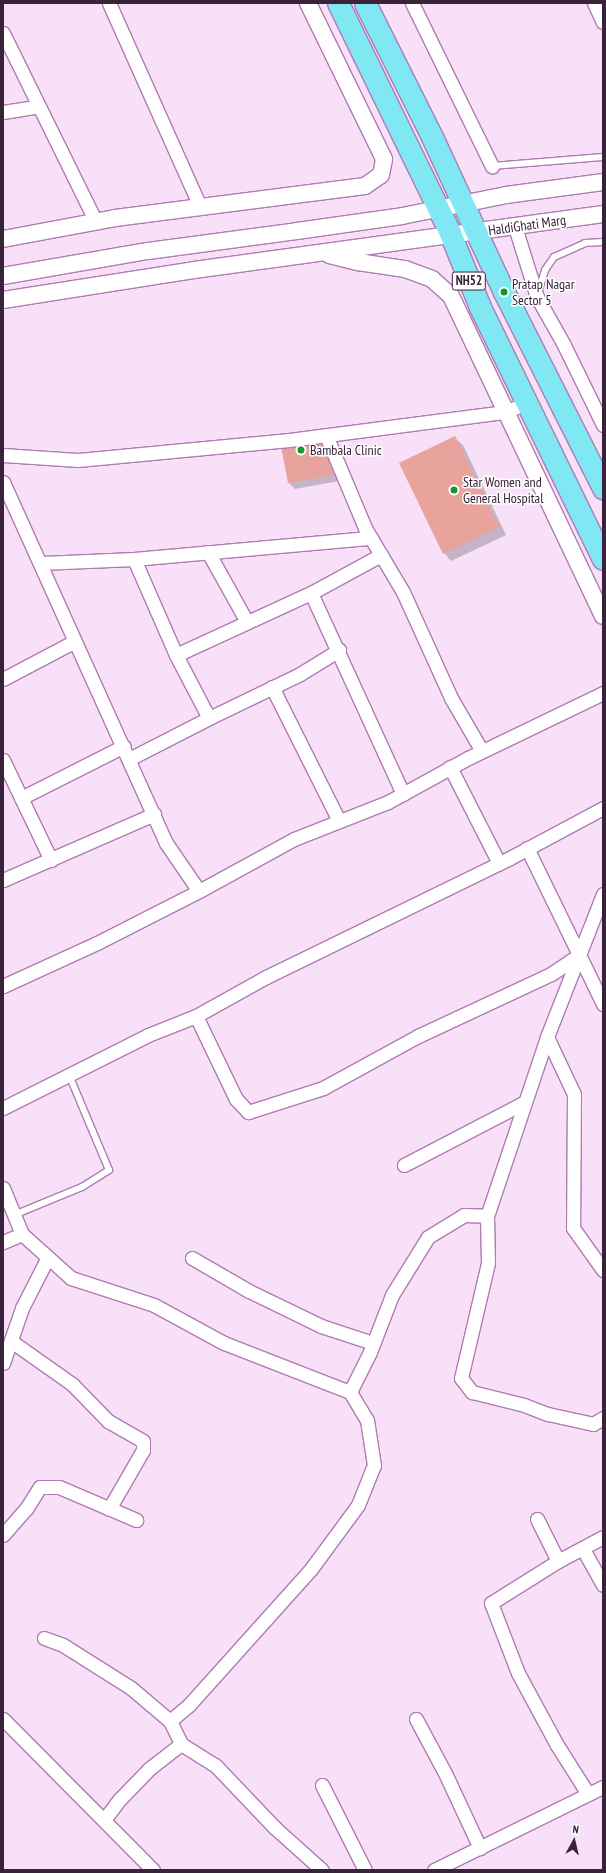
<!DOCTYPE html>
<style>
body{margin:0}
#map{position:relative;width:606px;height:1873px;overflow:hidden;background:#f7e0f8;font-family:"PT Sans Narrow",sans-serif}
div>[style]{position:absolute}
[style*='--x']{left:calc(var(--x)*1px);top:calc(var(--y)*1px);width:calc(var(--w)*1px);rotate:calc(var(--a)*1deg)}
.shadow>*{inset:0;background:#0003}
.building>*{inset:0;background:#e9a39d}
.roads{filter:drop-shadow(1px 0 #b07bb3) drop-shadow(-1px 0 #b07bb3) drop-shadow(0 1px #b07bb3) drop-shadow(0 -1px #b07bb3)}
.service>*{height:6px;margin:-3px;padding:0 3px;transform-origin:3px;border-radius:3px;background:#fff}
.minor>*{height:13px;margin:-6.5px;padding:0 6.5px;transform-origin:6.5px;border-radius:6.5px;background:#fff}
.tertiary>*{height:16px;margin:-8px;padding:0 8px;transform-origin:8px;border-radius:8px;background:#fff}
.trunk>*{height:21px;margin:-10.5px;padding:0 10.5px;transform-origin:10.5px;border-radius:10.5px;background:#80e8f3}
.dots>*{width:11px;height:11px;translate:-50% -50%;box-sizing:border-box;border:2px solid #fff;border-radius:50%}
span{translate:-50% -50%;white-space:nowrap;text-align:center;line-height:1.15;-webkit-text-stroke:3px #fff;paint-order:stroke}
.shield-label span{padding:1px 3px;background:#fff;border:1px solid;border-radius:3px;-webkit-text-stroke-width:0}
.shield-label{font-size:13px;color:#39233a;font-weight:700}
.street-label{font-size:14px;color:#39233a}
.poi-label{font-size:14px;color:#39233a}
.left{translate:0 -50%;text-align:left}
.frame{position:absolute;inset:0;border:4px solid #39233a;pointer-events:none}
.north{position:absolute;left:554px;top:1821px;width:40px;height:40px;-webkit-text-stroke:3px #fff;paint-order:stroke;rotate:8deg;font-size:11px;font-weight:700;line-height:16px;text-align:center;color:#39233a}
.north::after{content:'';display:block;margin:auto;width:14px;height:18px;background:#39233a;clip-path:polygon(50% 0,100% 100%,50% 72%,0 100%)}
</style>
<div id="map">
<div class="shadow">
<i style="clip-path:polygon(455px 438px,463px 445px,506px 535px,451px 561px,444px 553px)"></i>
<i style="clip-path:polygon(326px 439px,339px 481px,295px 489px,289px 483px,282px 447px)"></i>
</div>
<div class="building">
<i style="clip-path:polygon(455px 436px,499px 527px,443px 554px,399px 463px)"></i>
<i style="clip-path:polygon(327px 438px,333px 475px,288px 483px,281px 446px)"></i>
</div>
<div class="roads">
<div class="service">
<i style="--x:492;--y:166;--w:111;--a:-4.6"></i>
<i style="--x:538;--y:292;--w:23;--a:-72"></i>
<i style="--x:545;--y:270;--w:16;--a:-55"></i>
<i style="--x:554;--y:257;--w:34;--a:-24"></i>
<i style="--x:585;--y:243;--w:18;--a:-3"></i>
<i style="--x:14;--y:1215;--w:74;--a:-22.4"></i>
<i style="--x:82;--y:1187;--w:32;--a:-32"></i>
<i style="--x:109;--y:1170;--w:103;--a:-112.8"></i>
</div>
<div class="minor">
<i style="--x:109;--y:3;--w:222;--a:65.9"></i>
<i style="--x:412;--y:3;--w:182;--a:63.9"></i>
<i style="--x:594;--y:3;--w:21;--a:65"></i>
<i style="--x:3;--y:33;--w:211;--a:63.8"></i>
<i style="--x:3;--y:112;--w:36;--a:-9"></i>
<i style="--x:515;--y:227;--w:73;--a:72.6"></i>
<i style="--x:537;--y:297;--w:55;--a:60.6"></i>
<i style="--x:564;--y:345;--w:89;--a:64"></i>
<i style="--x:326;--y:435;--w:101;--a:67.2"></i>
<i style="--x:365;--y:528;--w:74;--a:59.3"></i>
<i style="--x:403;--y:592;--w:116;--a:65.6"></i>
<i style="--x:451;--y:698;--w:61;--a:59.7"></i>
<i style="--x:3;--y:455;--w:75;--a:3.8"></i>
<i style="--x:78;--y:460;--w:212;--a:-5.4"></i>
<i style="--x:289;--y:440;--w:218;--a:-7.4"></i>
<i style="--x:505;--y:412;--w:23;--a:-23"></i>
<i style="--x:3;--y:482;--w:396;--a:65.7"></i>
<i style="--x:166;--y:843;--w:58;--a:55.5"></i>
<i style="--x:199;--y:891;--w:108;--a:-28.7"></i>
<i style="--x:294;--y:839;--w:101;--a:-21.5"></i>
<i style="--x:388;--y:802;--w:91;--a:-28.8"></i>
<i style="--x:468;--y:758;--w:150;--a:-25.7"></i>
<i style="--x:208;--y:552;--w:80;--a:60.9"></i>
<i style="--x:134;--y:559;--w:105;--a:66.4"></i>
<i style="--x:176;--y:655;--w:71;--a:62.4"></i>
<i style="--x:209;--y:718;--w:101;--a:-25.8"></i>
<i style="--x:300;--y:674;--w:46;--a:-31.6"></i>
<i style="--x:41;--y:563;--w:93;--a:-2.5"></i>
<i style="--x:134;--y:559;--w:238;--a:-5.1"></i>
<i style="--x:311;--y:593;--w:221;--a:65.4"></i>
<i style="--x:176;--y:655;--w:149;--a:-24.7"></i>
<i style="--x:311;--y:593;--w:80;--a:-28.5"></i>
<i style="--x:3;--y:679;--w:81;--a:-27.8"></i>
<i style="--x:272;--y:687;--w:150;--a:63.4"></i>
<i style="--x:129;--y:759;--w:90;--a:-27.1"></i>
<i style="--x:3;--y:760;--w:111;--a:64.4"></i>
<i style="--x:450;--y:767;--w:108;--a:63"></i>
<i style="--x:21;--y:798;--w:115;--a:-26.8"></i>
<i style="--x:527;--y:848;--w:174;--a:64"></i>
<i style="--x:3;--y:880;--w:165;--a:-23.6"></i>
<i style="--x:603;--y:894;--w:154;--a:111.4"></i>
<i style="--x:547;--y:1037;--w:189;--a:108.5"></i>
<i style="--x:487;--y:1216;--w:47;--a:88.8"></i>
<i style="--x:488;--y:1263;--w:118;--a:103.2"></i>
<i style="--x:461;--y:1378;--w:18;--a:52"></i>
<i style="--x:472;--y:1392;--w:54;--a:14"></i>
<i style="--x:524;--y:1405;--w:26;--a:21"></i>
<i style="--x:548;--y:1414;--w:46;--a:12.5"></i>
<i style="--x:593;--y:1424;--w:12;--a:-31"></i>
<i style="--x:3;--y:986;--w:103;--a:-24.6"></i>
<i style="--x:97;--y:943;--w:114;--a:-27"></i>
<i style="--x:196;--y:1016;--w:92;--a:64.3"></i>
<i style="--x:236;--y:1099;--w:18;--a:47"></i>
<i style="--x:248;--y:1112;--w:79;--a:-17.7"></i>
<i style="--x:323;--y:1088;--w:108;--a:-28.7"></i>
<i style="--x:418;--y:1036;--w:147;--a:-25"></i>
<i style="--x:551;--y:974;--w:34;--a:-34"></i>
<i style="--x:547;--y:1037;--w:63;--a:64.7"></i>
<i style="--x:574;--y:1094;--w:134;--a:90.4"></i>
<i style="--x:573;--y:1228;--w:52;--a:54.5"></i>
<i style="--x:3;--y:1108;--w:162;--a:-26.7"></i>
<i style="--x:148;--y:1035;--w:52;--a:-21.6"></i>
<i style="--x:196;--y:1016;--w:80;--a:-29.1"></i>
<i style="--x:266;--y:977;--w:269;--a:-26"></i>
<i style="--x:508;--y:859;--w:108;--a:-28.2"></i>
<i style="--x:404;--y:1165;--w:136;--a:-27.5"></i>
<i style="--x:3;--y:1188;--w:50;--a:67.6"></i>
<i style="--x:22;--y:1234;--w:21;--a:157"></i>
<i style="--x:22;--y:1234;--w:66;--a:41.9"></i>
<i style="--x:71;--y:1278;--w:87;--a:18"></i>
<i style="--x:154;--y:1305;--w:80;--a:28.5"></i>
<i style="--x:224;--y:1343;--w:135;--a:21.3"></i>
<i style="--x:350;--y:1392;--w:33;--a:59"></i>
<i style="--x:367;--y:1420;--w:46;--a:81.2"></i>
<i style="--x:374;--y:1465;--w:43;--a:111.8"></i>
<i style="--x:358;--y:1505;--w:79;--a:126.3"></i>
<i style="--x:311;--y:1569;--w:183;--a:131.9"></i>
<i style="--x:189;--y:1705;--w:25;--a:140"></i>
<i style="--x:170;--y:1721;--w:25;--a:64"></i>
<i style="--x:181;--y:1744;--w:41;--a:142"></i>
<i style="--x:149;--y:1769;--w:43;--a:134.1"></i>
<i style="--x:119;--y:1800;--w:25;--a:127"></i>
<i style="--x:192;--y:1258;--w:66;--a:30.1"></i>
<i style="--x:249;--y:1291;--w:80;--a:25.9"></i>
<i style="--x:321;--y:1326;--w:55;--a:18.1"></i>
<i style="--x:11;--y:1341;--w:75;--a:35.2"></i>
<i style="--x:72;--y:1384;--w:52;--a:45.8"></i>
<i style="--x:108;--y:1421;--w:40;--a:29.7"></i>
<i style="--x:143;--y:1441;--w:9;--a:90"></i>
<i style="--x:143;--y:1450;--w:68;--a:120"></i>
<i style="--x:3;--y:1363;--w:58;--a:-70.9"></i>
<i style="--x:22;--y:1308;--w:57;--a:-63"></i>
<i style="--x:350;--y:1392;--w:45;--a:-63.4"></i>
<i style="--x:370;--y:1352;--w:61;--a:-68.9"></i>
<i style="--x:392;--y:1295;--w:68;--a:-58.2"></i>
<i style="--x:428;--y:1237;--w:42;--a:-31.4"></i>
<i style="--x:464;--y:1215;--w:23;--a:2"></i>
<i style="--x:537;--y:1519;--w:47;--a:63.4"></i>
<i style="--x:558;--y:1561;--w:79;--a:147.9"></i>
<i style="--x:491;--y:1603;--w:75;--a:68.9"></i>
<i style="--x:518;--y:1673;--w:82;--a:61.6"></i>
<i style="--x:557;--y:1745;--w:58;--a:57.7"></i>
<i style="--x:3;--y:1535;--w:35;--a:-49"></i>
<i style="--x:26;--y:1509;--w:26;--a:-58"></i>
<i style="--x:40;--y:1487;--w:19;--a:0"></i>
<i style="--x:59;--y:1487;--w:84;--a:23.2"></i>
<i style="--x:583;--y:1549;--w:41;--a:60.9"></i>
<i style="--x:558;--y:1561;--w:51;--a:-28.1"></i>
<i style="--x:44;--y:1638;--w:20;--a:20"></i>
<i style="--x:63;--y:1645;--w:80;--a:32.3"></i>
<i style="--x:131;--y:1688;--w:51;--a:40.2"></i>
<i style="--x:3;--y:1719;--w:213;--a:45.2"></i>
<i style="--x:416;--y:1719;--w:61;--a:61.8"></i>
<i style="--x:445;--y:1773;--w:83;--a:65"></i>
<i style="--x:181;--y:1744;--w:40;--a:32"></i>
<i style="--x:215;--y:1765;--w:86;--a:46.4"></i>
<i style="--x:274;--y:1827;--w:64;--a:41.9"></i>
<i style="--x:322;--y:1785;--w:95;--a:63.2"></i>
<i style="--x:434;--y:1870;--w:188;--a:-26.2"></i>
</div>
<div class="tertiary">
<i style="--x:3;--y:239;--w:114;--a:-10.6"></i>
<i style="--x:115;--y:218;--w:252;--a:-7.3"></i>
<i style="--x:365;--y:186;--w:19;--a:-35"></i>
<i style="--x:381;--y:175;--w:16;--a:-79"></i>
<i style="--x:384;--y:159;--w:174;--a:-116"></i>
<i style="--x:329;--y:255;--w:30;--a:14"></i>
<i style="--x:358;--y:262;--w:48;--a:8.5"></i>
<i style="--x:405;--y:269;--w:29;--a:20"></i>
<i style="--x:432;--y:279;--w:25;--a:42"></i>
<i style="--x:451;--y:296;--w:354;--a:64.6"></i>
<i style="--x:3;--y:276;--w:147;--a:-9.8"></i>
<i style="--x:148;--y:251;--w:150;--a:-7.6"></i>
<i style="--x:297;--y:231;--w:106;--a:-8.1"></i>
<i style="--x:402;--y:216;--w:106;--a:-11.4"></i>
<i style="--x:506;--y:195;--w:98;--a:-7.6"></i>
<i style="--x:3;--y:300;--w:193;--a:-8.9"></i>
<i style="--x:194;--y:270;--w:413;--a:-7.8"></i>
</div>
<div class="trunk">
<i style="--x:338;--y:3;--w:256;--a:64"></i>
<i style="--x:450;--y:233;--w:80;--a:67.9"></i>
<i style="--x:480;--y:307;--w:280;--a:64"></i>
<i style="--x:365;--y:3;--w:152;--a:63.4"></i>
<i style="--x:433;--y:139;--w:169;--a:65.1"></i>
<i style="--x:504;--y:292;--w:220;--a:63.2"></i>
</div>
</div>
<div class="dots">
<i style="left:504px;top:292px;background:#16972b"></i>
<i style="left:301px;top:450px;background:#16972b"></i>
<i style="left:454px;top:490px;background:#16972b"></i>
</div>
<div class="shield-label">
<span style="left:469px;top:281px">NH52</span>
</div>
<div class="street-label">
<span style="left:527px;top:225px;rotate:-8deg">HaldiGhati Marg</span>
</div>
<div class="poi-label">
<span class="left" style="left:512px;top:292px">Pratap Nagar<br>Sector 5</span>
<span class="left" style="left:310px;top:450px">Bambala Clinic</span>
<span class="left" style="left:463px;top:490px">Star Women and<br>General Hospital</span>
</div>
<div class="frame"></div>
<div class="north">N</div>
</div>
